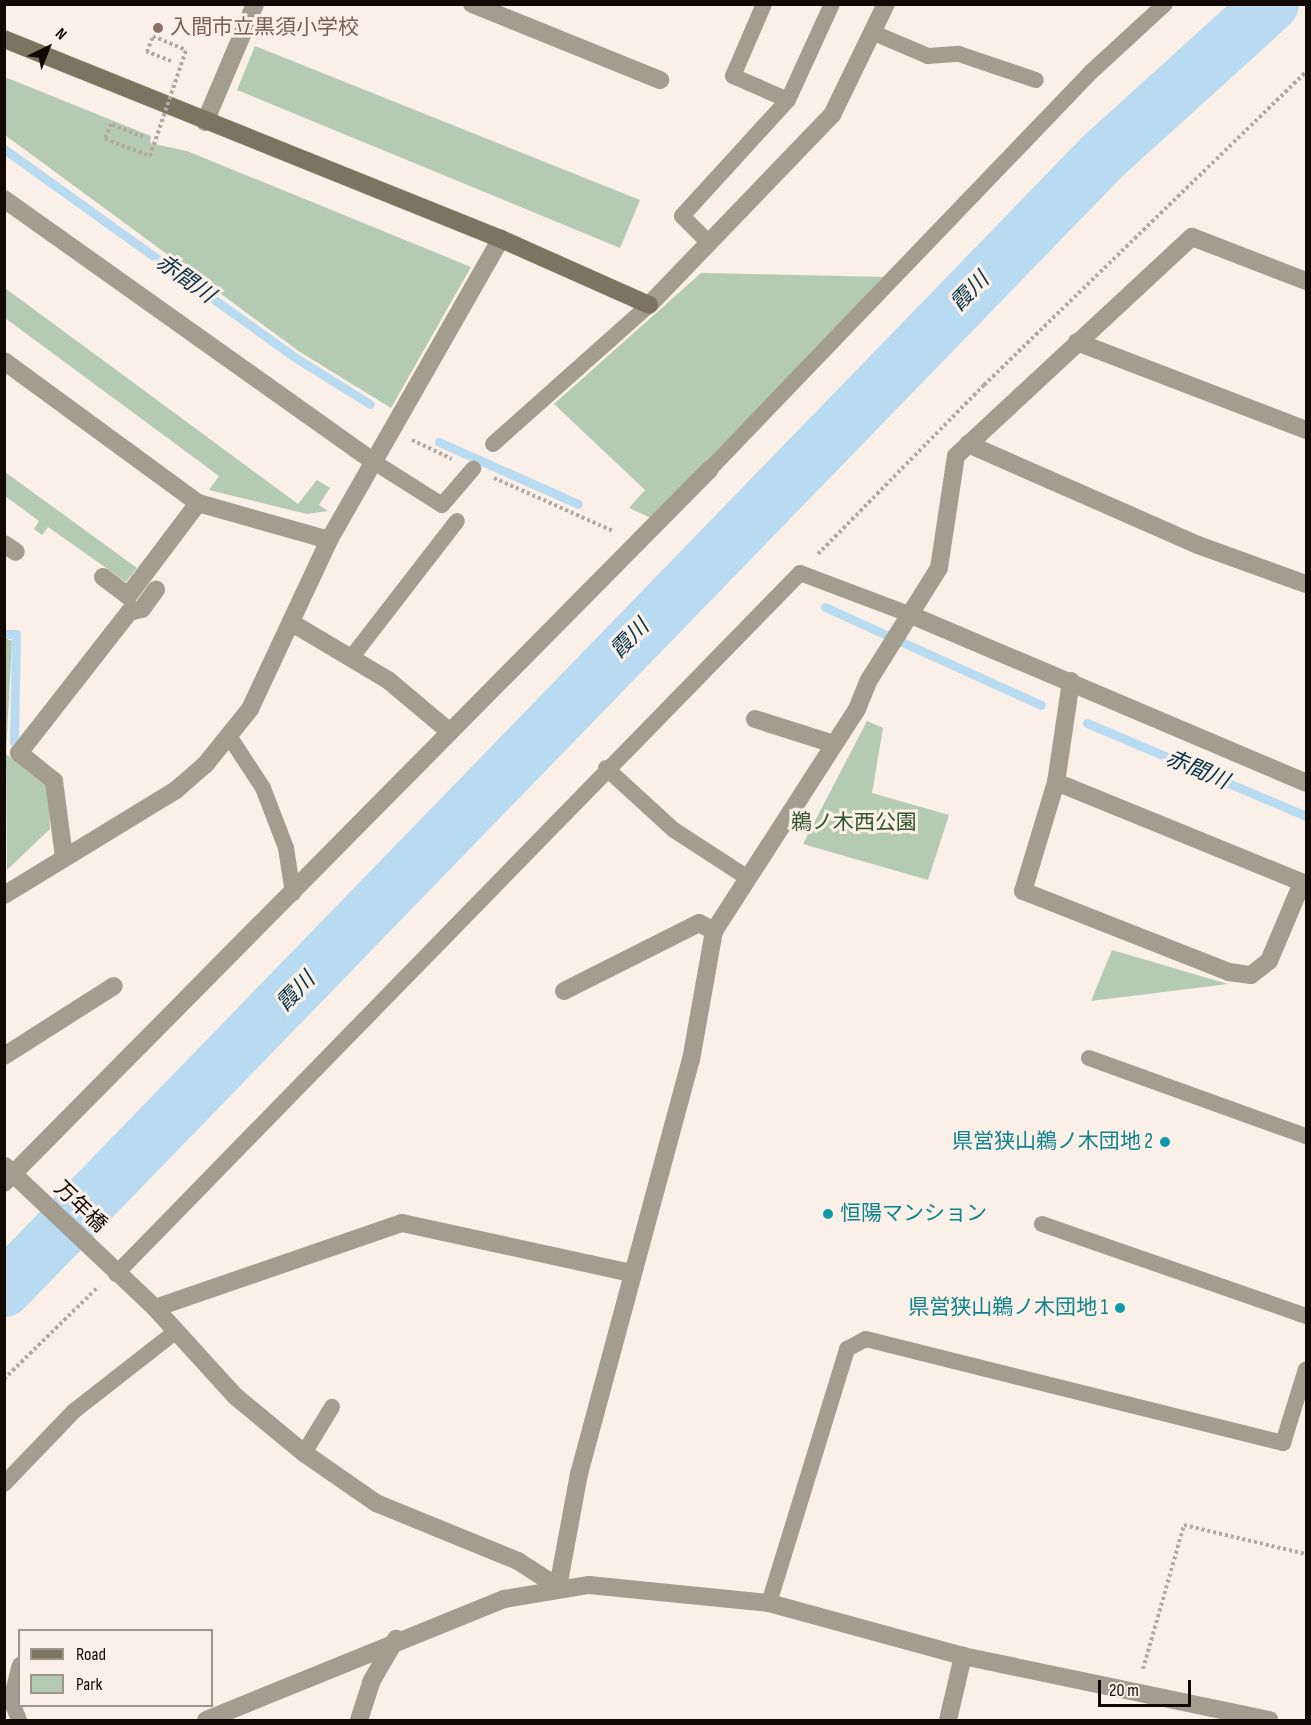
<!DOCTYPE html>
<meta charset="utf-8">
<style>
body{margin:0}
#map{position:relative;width:1311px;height:1725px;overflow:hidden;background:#fbf0e7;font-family:"Sofia Sans Condensed","Noto Sans JP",sans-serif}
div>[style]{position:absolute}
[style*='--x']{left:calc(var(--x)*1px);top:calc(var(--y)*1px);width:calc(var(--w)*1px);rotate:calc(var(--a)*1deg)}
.green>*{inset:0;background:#b5cab3}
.stream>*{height:9px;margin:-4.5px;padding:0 4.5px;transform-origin:4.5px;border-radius:4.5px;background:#b9dbf2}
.river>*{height:56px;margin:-28px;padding:0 28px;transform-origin:28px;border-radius:28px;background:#b9dbf2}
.path>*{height:4px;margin-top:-2px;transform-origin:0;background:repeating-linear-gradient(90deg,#b3a8a1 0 3px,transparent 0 6px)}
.lane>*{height:16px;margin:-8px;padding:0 8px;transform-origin:8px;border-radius:8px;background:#a39d90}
.street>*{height:18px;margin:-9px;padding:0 9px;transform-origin:9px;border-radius:9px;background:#a39d90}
.secondary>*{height:18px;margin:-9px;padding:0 9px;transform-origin:9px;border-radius:9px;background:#7c7461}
.path-bridge>*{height:4px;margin-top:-2px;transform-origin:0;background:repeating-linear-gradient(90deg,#b3a8a1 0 3px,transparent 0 6px)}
.dots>*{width:16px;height:16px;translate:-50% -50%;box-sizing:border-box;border:3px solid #fbf0e7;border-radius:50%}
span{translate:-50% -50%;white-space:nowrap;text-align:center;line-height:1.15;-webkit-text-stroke:6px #fbf0e7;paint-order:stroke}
.education-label{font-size:21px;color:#785e54}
.left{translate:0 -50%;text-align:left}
.park-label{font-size:21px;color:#30552c}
.culture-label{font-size:21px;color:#0d838f}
.right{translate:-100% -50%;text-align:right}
.street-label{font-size:21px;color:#130904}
.water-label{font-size:22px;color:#05324a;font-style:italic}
.frame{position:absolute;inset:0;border:6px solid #130904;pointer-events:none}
.legend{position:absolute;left:18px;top:1629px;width:195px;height:78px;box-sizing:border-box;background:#fbf0e7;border:2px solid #9e948c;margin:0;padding:8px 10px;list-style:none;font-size:18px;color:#130904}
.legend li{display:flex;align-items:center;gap:12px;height:30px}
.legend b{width:30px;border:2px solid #9e948c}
.north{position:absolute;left:18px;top:18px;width:60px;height:60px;-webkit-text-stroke:4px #fbf0e7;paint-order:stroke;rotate:43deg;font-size:16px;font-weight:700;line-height:24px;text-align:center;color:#130904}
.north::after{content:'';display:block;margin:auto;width:21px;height:27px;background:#130904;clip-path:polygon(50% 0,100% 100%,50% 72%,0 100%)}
.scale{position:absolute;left:1098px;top:1680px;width:93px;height:27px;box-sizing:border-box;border:3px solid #130904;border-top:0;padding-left:8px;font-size:18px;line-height:21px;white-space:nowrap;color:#130904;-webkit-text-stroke:4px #fbf0e7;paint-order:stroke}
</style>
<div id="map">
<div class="green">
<i style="clip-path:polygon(255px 46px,640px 200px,620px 248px,237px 90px)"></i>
<i style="clip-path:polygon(5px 77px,151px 136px,150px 143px,187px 151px,471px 267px,391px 408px,300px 352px,5px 135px)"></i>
<i style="clip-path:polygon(701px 273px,886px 277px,651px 518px,629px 508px,645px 490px,554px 404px)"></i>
<i style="clip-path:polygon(5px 288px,298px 504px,317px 480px,330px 488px,319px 505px,328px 511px,307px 514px,209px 490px,219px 476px,5px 318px)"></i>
<i style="clip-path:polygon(5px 472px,137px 568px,126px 582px,48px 527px,42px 535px,34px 529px,39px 521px,5px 496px)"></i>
<i style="clip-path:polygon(5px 638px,12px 641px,6px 754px,48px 788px,50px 829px,7px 870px)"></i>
<i style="clip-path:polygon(867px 721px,883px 728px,872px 793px,949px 815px,928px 880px,803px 844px)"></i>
<i style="clip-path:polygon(1112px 950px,1228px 984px,1091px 1001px)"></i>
</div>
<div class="stream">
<i style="--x:4;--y:149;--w:359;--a:35.6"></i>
<i style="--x:296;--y:358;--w:87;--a:31.9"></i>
<i style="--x:439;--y:442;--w:152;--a:24"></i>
<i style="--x:825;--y:607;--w:237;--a:24.4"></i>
<i style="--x:4;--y:634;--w:12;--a:0"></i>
<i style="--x:16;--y:634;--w:108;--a:91.1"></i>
<i style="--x:1087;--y:723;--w:238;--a:23"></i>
</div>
<div class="river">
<i style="--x:4;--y:1289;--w:1577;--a:-45.87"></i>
<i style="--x:1102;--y:157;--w:228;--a:-42.2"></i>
</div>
<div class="path">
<i style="--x:171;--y:61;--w:26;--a:-159"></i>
<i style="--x:147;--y:52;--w:17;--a:-69"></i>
<i style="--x:153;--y:36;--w:36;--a:23"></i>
<i style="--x:143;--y:137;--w:35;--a:-158"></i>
<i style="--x:111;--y:124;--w:16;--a:112"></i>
<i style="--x:105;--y:139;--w:48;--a:20.7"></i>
<i style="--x:412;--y:440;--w:44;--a:25.4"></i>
<i style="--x:494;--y:478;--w:130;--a:24"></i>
<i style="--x:818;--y:554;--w:237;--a:-45.5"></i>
<i style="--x:984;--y:385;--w:449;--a:-44.2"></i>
<i style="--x:4;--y:1379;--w:132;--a:-44.4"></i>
<i style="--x:1143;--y:1669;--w:150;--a:-74.1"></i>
<i style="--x:1184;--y:1525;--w:125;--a:13.4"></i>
</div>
<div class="lane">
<i style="--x:764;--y:4;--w:78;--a:113.3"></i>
<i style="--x:733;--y:76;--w:60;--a:23.6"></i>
<i style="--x:874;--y:33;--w:59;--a:23.1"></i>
<i style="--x:928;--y:56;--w:31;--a:-4"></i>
<i style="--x:959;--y:54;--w:81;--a:18.7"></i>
<i style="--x:709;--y:243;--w:38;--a:-135"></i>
<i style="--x:682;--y:216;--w:157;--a:-47.6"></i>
<i style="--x:788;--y:100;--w:106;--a:-65.4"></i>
<i style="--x:493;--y:444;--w:209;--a:-41.7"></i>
<i style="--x:374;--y:462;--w:80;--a:32.3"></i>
<i style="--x:442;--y:505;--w:48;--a:-49.3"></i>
<i style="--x:710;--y:469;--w:550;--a:-46.18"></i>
<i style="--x:1091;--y:72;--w:100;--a:-42.6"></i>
<i style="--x:351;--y:658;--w:173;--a:-52.3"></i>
<i style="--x:229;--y:736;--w:62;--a:56.8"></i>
<i style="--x:263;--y:788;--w:64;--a:69"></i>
<i style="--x:286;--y:848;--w:46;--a:81.2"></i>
<i style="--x:606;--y:768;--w:92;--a:42.4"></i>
<i style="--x:674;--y:830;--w:88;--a:33"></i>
<i style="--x:1089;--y:1058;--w:231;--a:19.8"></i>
<i style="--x:1042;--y:1224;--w:280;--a:19.2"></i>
<i style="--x:116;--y:1274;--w:979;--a:-45.7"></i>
<i style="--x:800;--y:573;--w:119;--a:20.7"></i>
<i style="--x:304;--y:1453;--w:54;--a:-58.7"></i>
<i style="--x:4;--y:1484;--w:101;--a:-46.2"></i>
<i style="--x:74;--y:1411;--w:128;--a:-38"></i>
<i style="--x:769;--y:1603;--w:266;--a:-72.9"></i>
<i style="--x:847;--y:1349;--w:21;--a:-28"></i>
<i style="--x:866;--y:1339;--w:430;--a:14"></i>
<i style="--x:1283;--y:1443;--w:77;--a:-72.7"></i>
<i style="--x:19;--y:1720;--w:22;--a:-112"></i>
<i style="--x:11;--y:1700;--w:36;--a:-76"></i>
</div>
<div class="street">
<i style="--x:472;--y:4;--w:203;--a:22"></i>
<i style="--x:205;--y:122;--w:128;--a:-67"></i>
<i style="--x:4;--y:199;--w:454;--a:35.4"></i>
<i style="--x:649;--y:305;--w:264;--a:-46.1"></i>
<i style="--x:832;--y:115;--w:123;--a:-64.1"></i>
<i style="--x:1077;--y:342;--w:245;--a:21"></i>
<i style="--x:4;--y:361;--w:240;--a:36.2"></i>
<i style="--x:198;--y:503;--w:136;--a:15.8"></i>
<i style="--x:968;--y:444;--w:251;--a:23.7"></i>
<i style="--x:1198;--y:545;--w:115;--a:19.9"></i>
<i style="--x:4;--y:544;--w:14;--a:34"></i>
<i style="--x:103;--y:577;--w:31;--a:37"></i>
<i style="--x:128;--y:596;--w:116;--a:-53"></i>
<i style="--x:911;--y:615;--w:429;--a:23"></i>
<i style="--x:292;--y:623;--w:112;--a:30.7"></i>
<i style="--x:388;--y:680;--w:81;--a:40"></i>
<i style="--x:1071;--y:681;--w:102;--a:98.4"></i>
<i style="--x:1056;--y:782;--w:114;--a:106.8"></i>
<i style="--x:1023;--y:891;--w:221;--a:21.5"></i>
<i style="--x:1229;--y:972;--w:22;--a:8"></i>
<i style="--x:1251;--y:975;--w:23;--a:-38"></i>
<i style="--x:1269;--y:961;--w:85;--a:-67.1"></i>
<i style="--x:755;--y:719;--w:83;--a:17.6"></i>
<i style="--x:1056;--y:782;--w:270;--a:22.2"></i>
<i style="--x:64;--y:857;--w:77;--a:-97.5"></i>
<i style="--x:54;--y:781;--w:45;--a:-141.3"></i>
<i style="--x:19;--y:753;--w:179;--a:-52"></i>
<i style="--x:129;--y:612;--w:13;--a:-13"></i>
<i style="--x:142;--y:609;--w:24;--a:-54"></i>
<i style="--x:4;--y:895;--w:202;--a:-31.4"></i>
<i style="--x:176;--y:790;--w:38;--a:-41"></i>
<i style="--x:205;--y:765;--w:72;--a:-51.2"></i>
<i style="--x:250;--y:709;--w:187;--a:-64.9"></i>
<i style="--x:329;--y:540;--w:347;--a:-60.3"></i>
<i style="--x:564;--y:991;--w:151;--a:-26.7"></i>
<i style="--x:699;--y:923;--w:17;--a:28"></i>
<i style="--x:4;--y:1056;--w:130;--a:-32.5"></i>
<i style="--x:5;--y:1166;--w:207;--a:43.4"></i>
<i style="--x:155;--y:1308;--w:119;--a:47.7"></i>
<i style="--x:235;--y:1396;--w:89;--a:39.6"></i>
<i style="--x:304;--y:1453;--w:88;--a:34.8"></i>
<i style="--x:376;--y:1503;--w:153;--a:22.2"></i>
<i style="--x:518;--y:1561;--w:48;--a:33"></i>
<i style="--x:4;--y:1183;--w:1004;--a:-45.32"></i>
<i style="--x:155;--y:1308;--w:261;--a:-19"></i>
<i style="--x:402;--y:1223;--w:234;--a:12.3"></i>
<i style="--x:558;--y:1587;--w:115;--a:-79.5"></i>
<i style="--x:579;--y:1474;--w:429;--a:-74.9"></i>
<i style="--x:691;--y:1060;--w:131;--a:-79.9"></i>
<i style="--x:714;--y:931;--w:264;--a:-57.2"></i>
<i style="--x:857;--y:709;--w:31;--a:-68"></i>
<i style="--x:869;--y:680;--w:132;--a:-58"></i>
<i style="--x:939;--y:568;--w:113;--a:-81.4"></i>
<i style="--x:956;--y:456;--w:322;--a:-42.9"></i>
<i style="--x:1192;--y:237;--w:122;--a:21.1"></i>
<i style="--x:206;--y:1720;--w:322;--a:-22.1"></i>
<i style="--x:504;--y:1599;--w:86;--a:-9.4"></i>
<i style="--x:589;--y:1585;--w:181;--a:5.7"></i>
<i style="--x:769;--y:1603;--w:201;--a:15.3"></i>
<i style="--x:963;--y:1656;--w:313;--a:11.8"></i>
<i style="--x:359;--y:1720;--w:40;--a:-72"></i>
<i style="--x:371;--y:1682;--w:50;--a:-59.8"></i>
<i style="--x:948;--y:1720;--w:66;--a:-76.8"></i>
</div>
<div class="secondary">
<i style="--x:4;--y:39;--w:536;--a:21.92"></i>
<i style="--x:501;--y:239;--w:162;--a:24"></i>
</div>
<div class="path-bridge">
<i style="--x:150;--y:156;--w:112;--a:-71.2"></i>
</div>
<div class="dots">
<i style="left:158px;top:28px;background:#8d6e63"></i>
<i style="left:1165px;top:1142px;background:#0f9aa8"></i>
<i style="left:828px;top:1214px;background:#0f9aa8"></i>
<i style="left:1120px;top:1308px;background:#0f9aa8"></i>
</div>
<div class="education-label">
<span class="left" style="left:170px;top:28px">入間市立黒須小学校</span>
</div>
<div class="park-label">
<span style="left:854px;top:823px">鵜ノ木西公園</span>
</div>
<div class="culture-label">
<span class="right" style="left:1153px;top:1142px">県営狭山鵜ノ木団地 2</span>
<span class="left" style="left:840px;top:1214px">恒陽マンション</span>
<span class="right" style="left:1108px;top:1308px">県営狭山鵜ノ木団地 1</span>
</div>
<div class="street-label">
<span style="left:80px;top:1207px;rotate:44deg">万年橋</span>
</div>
<div class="water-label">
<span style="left:185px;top:279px;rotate:36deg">赤間川</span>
<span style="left:970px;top:292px;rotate:-46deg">霞川</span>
<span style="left:630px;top:639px;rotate:-46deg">霞川</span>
<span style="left:1197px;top:770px;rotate:23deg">赤間川</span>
<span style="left:296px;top:992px;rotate:-46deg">霞川</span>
</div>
<div class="frame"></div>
<ul class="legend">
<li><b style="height:8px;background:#7c7461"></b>Road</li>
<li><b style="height:16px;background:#b5cab3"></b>Park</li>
</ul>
<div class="north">N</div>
<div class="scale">20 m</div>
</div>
